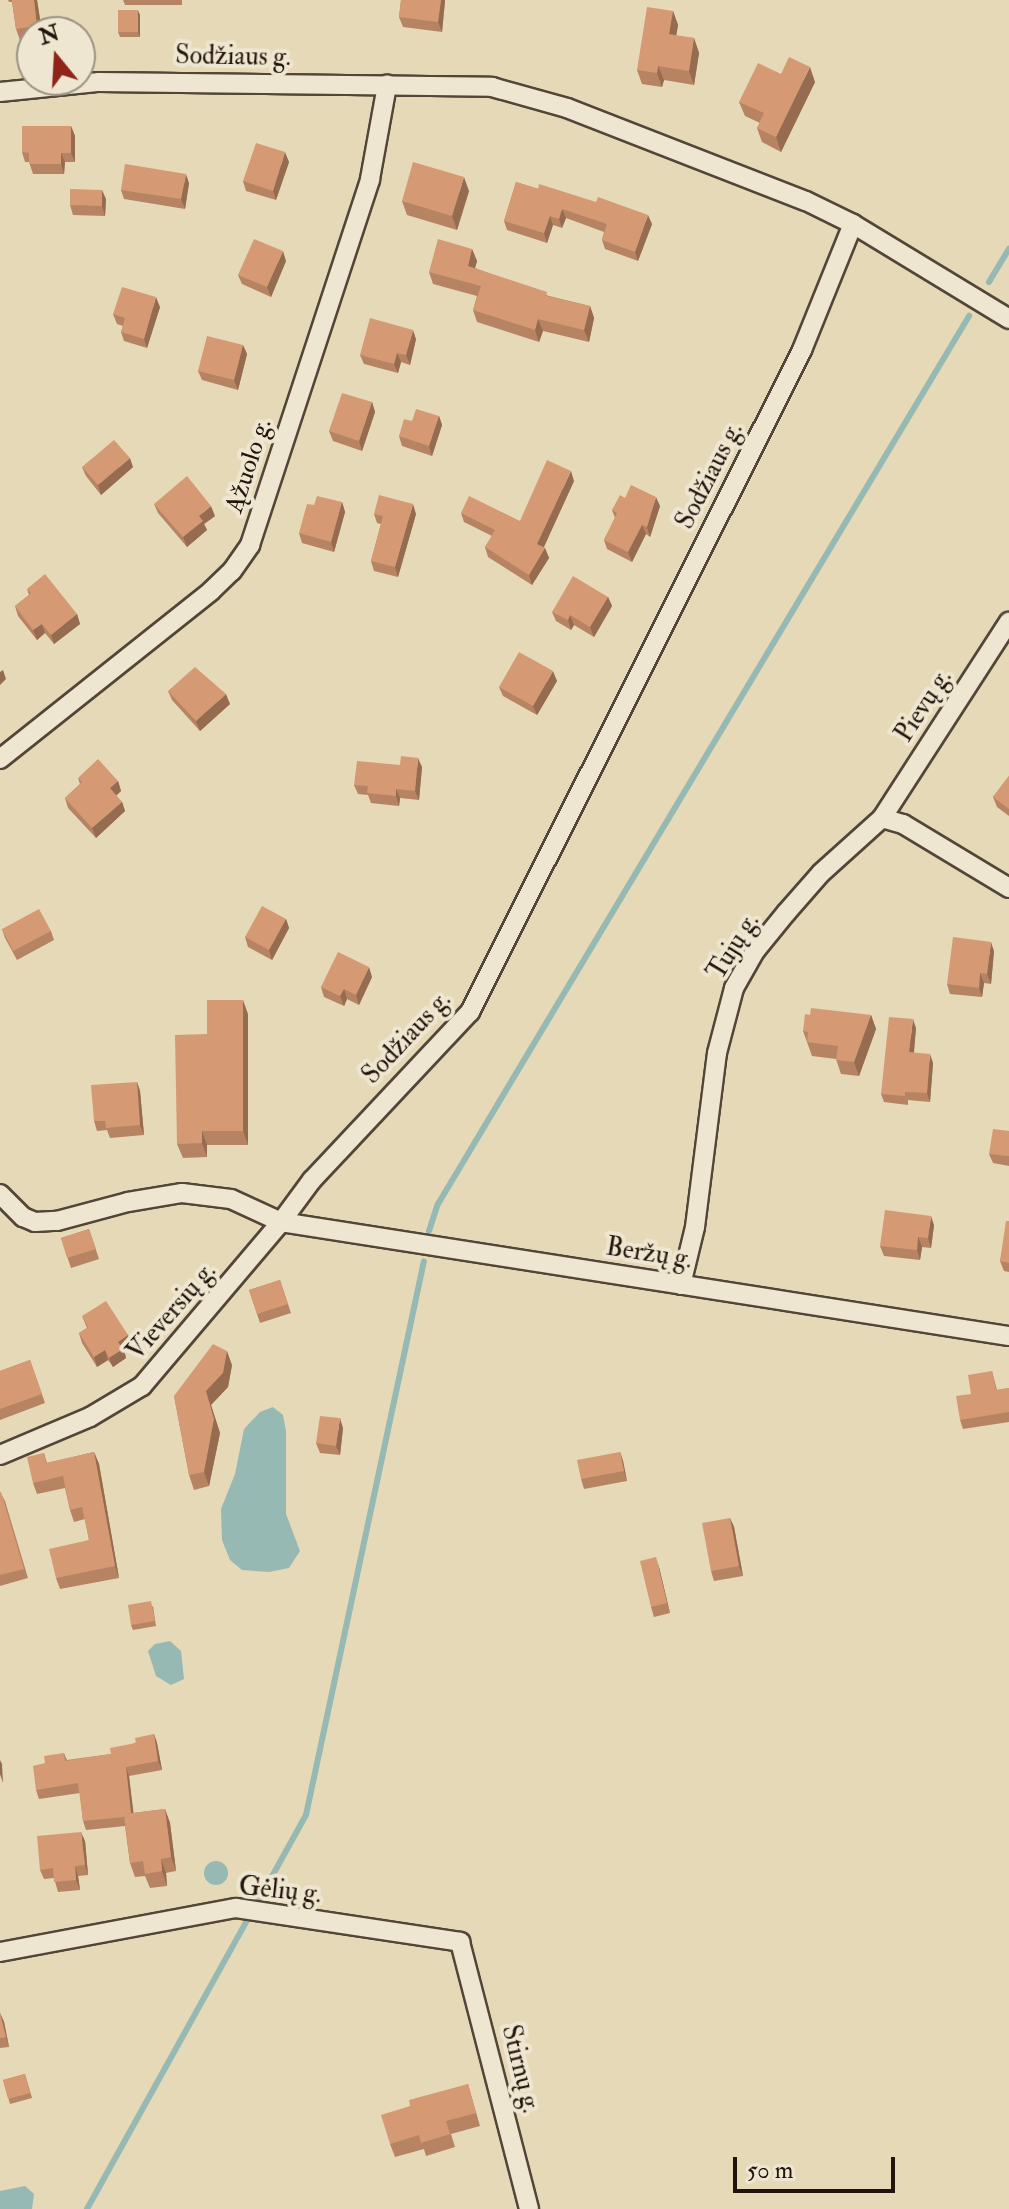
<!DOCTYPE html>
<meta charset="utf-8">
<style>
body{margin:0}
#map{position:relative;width:1009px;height:2209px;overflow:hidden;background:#e5d9b7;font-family:"IM FELL Double Pica",serif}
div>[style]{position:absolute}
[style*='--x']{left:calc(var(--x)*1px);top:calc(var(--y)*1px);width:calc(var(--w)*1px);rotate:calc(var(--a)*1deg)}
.water>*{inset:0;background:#96b9b3}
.round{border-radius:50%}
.stream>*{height:6px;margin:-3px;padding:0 3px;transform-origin:3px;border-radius:3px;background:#96b9b3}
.roads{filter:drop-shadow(2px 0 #534537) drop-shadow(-2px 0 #534537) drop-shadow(0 2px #534537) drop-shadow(0 -2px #534537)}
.minor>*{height:18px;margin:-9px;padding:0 9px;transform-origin:9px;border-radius:9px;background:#eee6d0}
.wall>*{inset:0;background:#b78463}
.shaded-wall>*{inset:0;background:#956c50}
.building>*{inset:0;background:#d59a73}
span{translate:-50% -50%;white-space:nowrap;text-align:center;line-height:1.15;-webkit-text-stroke:8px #eee6d0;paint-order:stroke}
.street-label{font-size:26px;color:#22140c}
.north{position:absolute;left:16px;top:16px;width:80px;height:80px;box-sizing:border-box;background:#eee6d0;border:2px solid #9c9282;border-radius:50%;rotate:342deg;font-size:22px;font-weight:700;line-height:32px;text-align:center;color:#22140c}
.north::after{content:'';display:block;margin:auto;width:28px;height:36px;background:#8f2418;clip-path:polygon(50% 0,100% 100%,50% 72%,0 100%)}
.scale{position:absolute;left:733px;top:2157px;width:162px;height:36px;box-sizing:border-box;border:4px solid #22140c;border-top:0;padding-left:10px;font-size:24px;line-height:28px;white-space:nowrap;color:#22140c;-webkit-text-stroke:6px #eee6d0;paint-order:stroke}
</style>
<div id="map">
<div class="water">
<i style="clip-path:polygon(273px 1407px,283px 1415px,286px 1431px,286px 1514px,300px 1551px,289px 1568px,269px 1572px,242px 1570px,230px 1560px,222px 1540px,221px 1509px,235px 1474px,244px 1429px,260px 1412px)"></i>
<i style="clip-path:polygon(170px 1641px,181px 1651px,184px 1679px,171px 1685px,156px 1676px,148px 1651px,155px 1644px)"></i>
<i class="round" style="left:204px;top:1861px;width:24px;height:24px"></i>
<i style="clip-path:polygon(25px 2186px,34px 2194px,32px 2209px,0 2209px,0 2191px)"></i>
</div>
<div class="stream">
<i style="--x:989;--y:282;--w:39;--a:-59"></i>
<i style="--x:429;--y:1231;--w:28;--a:-72"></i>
<i style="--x:438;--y:1204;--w:1035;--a:-59.12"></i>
<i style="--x:259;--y:1900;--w:97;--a:-61.1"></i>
<i style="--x:306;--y:1815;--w:566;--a:-77.98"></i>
<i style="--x:87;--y:2209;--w:328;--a:-61"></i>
</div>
<div class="roads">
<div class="minor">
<i style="--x:0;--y:92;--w:100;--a:-5.8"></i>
<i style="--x:99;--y:82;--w:393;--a:0.7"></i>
<i style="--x:492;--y:87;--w:78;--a:15.6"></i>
<i style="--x:567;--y:108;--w:256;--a:21.3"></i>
<i style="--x:806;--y:201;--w:52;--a:26.1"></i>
<i style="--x:853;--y:224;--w:183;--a:31.3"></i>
<i style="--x:0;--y:759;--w:270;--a:-38.5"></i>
<i style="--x:211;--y:591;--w:29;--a:-44"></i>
<i style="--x:232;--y:571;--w:32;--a:-55"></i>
<i style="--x:250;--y:545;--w:385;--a:-71.8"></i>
<i style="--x:370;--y:179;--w:96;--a:-79.7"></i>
<i style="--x:882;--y:818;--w:234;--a:-57.1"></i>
<i style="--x:0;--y:1194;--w:33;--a:45"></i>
<i style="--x:23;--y:1217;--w:13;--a:23"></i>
<i style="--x:35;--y:1222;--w:22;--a:-3"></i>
<i style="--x:57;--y:1221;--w:73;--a:-15"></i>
<i style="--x:128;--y:1202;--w:55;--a:-9.5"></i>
<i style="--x:182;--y:1193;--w:49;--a:7"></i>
<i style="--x:231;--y:1199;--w:55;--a:24.7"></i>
<i style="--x:281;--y:1222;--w:737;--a:8.9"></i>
<i style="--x:681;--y:1285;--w:60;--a:-76.4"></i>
<i style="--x:695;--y:1227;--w:175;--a:-82.8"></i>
<i style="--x:717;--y:1053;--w:67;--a:-75.3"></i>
<i style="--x:734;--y:988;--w:43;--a:-60.4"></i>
<i style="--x:755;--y:951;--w:49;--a:-50.8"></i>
<i style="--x:786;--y:913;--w:53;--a:-48.8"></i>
<i style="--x:821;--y:873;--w:82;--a:-42"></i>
<i style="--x:882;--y:818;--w:22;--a:16"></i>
<i style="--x:903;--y:824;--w:124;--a:31.1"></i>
<i style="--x:0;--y:1455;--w:98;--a:-22.9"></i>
<i style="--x:90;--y:1417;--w:61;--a:-30.8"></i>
<i style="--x:142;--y:1386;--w:215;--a:-49.7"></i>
<i style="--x:281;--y:1222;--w:52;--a:-53.6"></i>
<i style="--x:312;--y:1180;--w:231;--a:-46.8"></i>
<i style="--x:470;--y:1012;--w:741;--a:-63.37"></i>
<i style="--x:802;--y:350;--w:136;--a:-68"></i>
<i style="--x:0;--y:1952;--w:240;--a:-10.6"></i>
<i style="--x:236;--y:1908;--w:227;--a:8.6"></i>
<i style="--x:460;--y:1942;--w:276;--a:75.5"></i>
</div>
</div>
<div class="wall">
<i style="clip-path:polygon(8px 0,37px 0,42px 32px,32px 32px,32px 41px,21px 43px,16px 29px,12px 2px,9px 2px)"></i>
<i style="clip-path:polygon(123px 0,182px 0,182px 5px,125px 5px)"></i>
<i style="clip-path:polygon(401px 0,445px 0,442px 32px,403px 27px,399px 17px)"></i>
<i style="clip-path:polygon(673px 11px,678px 25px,676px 36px,694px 38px,699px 53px,694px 85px,664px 80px,662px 87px,642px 84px,637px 70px)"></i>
<i style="clip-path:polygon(140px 15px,140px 37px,120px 37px,118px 32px)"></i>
<i style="clip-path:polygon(781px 74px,815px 82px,781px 152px,762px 142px,757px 128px,760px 123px,745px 116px,739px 102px)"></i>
<i style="clip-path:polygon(71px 126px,75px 136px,75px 162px,65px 162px,64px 174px,33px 174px,29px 162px,25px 162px,22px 152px)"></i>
<i style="clip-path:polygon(289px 162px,276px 200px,246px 191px,243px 181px)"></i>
<i style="clip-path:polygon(516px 182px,652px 224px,638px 261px,605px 249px,602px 240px,604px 232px,566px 218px,562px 228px,553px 225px,547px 243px,507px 230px,504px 221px)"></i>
<i style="clip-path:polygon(189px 183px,185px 209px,124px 199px,121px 190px)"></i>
<i style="clip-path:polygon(469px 191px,457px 230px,407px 215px,402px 201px)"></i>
<i style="clip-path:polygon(106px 199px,105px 216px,73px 215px,70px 205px)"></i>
<i style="clip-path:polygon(472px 249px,477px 261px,475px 268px,549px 296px,590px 306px,594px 318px,589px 342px,543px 331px,539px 342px,477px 322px,473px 310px,477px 296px,433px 284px,429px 272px)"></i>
<i style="clip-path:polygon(286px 261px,271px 297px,242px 284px,238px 275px)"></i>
<i style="clip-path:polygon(160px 307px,147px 348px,124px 341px,121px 332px,123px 326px,117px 324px,113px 314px)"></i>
<i style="clip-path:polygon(416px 339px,410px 365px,401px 362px,398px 373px,364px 364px,360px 355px)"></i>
<i style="clip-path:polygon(243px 345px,247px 354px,238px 390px,202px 380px,198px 371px)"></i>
<i style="clip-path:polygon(372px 402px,375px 412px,362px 451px,333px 441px,329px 431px)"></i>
<i style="clip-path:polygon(439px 416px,442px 425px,432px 456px,402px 446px,399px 436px,412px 421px)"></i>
<i style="clip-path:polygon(82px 467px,133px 467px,101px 495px,86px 476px)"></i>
<i style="clip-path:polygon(574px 481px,544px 547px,545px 548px,549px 558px,532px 585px,488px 557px,485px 547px,492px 536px,464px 522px,461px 513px,520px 521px)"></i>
<i style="clip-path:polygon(625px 498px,660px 506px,650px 537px,646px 534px,632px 562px,607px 549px,604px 540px,615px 518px,612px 510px)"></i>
<i style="clip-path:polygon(342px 502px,345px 512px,334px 552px,302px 543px,299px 533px)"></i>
<i style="clip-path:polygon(154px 504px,215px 516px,204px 524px,207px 530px,187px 547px,158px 513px)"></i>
<i style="clip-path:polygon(374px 514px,416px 514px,398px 577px,374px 571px,371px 561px,381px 524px,377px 523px)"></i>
<i style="clip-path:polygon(27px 589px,77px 614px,80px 624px,54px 644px,45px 633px,37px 640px,18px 616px,15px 606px,29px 595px)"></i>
<i style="clip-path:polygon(608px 597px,612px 606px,594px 637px,574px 625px,571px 630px,556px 621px,552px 612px)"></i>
<i style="clip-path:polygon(557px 681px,537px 715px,503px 696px,499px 687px)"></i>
<i style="clip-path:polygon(168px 691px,230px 704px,200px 731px,172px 700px)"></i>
<i style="clip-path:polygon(422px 767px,419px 800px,400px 798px,399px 806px,371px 803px,368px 795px,358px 794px,354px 785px)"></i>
<i style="clip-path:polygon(1009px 776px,1009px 816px,997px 807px,993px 797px)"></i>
<i style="clip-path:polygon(78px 778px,118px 781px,121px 791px,116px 796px,122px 802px,125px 811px,96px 838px,68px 808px,65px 798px,80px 784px)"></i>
<i style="clip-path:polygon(286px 919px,289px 928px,272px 960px,248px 947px,245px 937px)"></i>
<i style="clip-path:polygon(2px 929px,51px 931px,54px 940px,17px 960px,5px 938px)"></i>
<i style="clip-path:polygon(994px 951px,991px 984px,984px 983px,982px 997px,950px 994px,947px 984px)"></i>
<i style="clip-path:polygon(372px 977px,359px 1005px,347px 999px,344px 1006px,324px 997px,321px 987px)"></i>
<i style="clip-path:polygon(248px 1014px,248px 1145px,207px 1145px,207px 1157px,183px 1158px,177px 1144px,207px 1034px)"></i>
<i style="clip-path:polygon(871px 1015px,876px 1029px,859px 1076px,841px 1074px,836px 1059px,812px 1056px,803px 1031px)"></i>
<i style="clip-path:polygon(916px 1028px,914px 1053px,933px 1063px,930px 1102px,908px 1100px,908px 1105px,884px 1102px,881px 1094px)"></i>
<i style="clip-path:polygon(137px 1082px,140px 1091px,144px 1135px,110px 1138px,107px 1130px,97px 1131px,94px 1121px)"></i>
<i style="clip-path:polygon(1009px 1131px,1009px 1166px,993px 1163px,989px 1154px)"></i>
<i style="clip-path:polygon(1009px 1221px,1009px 1272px,1004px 1271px,1000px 1261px)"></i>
<i style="clip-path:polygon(934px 1225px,931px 1248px,922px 1247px,920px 1260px,884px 1256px,880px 1246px)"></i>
<i style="clip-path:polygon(89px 1229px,99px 1259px,71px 1268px,61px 1238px)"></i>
<i style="clip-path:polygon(280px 1280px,291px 1313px,260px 1323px,249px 1290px)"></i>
<i style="clip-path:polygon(82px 1316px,128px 1335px,132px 1345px,124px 1350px,126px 1358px,113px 1367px,108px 1360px,97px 1367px,82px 1343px,79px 1333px,87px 1328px)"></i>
<i style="clip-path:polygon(30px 1360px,45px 1403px,0 1420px,0 1371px)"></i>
<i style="clip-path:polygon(232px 1365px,228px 1387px,211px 1405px,220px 1433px,209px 1486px,194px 1490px,189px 1475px,174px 1396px)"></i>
<i style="clip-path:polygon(992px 1371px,997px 1390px,1009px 1388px,1009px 1422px,963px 1429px,960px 1420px,971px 1394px)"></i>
<i style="clip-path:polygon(343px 1428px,340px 1455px,320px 1453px,316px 1443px)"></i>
<i style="clip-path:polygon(94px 1452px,99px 1464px,119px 1578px,60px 1589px,56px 1578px,89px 1540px,85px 1519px,74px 1522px,70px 1510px,65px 1488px,37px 1494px,33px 1483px,44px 1453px,47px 1463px)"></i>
<i style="clip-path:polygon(620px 1452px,623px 1461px,627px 1481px,584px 1489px,581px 1479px)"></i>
<i style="clip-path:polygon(0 1492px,5px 1501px,28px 1578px,0 1586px)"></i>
<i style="clip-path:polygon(730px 1518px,734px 1527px,743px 1576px,714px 1581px,711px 1571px)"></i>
<i style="clip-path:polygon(659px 1567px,670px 1613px,654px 1617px,651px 1607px)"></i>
<i style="clip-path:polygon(153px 1606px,156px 1626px,133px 1630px,131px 1625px)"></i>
<i style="clip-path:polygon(154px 1734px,157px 1743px,162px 1770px,129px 1776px,133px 1813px,165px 1809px,170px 1823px,176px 1871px,166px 1873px,167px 1886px,150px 1888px,145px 1876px,135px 1877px,130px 1863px,125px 1826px,86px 1830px,83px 1821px,80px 1793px,39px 1799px,36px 1790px,45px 1763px,64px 1753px,67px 1760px,111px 1754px)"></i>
<i style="clip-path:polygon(85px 1841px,88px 1875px,78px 1876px,80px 1890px,58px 1892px,54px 1878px,44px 1879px,40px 1870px)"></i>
<i style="clip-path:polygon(0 2013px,4px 2022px,9px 2047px,0 2048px)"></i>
<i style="clip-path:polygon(25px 2074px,32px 2098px,10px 2104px,3px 2080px)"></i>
<i style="clip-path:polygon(468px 2084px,480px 2126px,451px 2134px,455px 2147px,426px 2156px,424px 2149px,395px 2157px,390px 2144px,410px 2106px)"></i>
</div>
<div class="shaded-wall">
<i style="clip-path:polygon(34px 0,37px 0,42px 32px,40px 32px,37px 26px)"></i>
<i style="clip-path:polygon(441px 0,445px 0,445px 1px,442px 32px,438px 22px)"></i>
<i style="clip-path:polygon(138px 10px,140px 15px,140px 37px,138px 32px)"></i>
<i style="clip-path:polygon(673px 11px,678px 25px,674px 49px,669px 34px)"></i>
<i style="clip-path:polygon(694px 38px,699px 53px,694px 85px,689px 71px)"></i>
<i style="clip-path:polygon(658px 66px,664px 80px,662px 87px,657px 73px)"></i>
<i style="clip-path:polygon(810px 67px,815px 82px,781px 152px,776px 137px)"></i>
<i style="clip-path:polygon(71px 126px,75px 136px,75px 162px,71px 153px)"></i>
<i style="clip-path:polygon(285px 152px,289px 162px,276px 200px,273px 191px)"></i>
<i style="clip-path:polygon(61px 153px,65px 162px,64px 174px,61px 164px)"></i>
<i style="clip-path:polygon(186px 174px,189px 183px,185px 209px,181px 199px)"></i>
<i style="clip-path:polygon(464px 177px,469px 191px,457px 230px,452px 216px)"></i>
<i style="clip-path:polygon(102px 190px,106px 199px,105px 216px,102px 206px)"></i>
<i style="clip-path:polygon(562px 209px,566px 218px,562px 228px,559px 219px)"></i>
<i style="clip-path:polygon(648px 215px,652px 224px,638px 261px,635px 252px)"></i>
<i style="clip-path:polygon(550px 216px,553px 225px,547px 243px,544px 233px)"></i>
<i style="clip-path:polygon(472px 249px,477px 261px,472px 278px,468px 266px)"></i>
<i style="clip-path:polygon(283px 251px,286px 261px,271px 297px,267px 287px)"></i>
<i style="clip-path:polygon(156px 297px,160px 307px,147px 348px,144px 339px)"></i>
<i style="clip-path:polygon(590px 306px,594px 318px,589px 342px,584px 330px)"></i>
<i style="clip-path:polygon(538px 319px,543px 331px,539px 342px,535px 330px)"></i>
<i style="clip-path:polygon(413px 330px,416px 339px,410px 365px,406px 355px)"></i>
<i style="clip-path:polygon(243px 345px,247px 354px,238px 390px,234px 380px)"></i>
<i style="clip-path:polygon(397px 353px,401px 362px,398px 373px,394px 364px)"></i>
<i style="clip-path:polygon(372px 402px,375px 412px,362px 451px,359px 441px)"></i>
<i style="clip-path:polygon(439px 416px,442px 425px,432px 456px,429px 446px)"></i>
<i style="clip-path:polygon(130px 458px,133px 467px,101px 495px,98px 485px)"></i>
<i style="clip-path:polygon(571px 471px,574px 481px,541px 553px,537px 544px)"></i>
<i style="clip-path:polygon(656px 497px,660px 506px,650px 537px,647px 527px)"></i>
<i style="clip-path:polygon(342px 502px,345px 512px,334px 552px,331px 542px)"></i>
<i style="clip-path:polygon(413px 504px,416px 514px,398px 577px,395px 567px)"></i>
<i style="clip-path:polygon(211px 506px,215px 516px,204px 524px,207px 530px,187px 547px,183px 537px,199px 516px)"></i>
<i style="clip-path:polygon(642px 525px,646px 534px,632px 562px,628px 552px)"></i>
<i style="clip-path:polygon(545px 548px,549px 558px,532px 585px,529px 575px)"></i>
<i style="clip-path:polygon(608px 597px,612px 606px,594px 637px,590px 627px)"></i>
<i style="clip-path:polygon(77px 614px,80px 624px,54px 644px,51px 635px)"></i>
<i style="clip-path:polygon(570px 615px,574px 625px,571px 630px,568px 620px)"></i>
<i style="clip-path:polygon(42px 624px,45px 633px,37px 640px,33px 630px)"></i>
<i style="clip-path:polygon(3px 670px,6px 679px,0 685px,0 672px)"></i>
<i style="clip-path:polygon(553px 671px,557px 681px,537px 715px,533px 706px)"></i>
<i style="clip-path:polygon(226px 694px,230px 704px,200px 731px,196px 721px)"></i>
<i style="clip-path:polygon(418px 758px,422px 767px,419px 800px,415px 791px)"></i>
<i style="clip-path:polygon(118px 781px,121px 791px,113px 798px,110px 788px)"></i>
<i style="clip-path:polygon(396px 789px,400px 798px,399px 806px,396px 796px)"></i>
<i style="clip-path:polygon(122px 802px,125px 811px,96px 838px,92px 828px)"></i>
<i style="clip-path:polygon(286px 919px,289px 928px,272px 960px,269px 950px)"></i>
<i style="clip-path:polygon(991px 942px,994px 951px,991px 984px,987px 974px)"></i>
<i style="clip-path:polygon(369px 967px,372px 977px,359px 1005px,356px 995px)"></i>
<i style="clip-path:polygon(980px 973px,984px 983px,982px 997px,979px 988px)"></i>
<i style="clip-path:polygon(344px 989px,347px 999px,344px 1006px,340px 996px)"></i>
<i style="clip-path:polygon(243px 1000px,248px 1014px,248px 1145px,243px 1131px)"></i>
<i style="clip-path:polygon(871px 1015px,876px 1029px,859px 1076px,854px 1062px)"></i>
<i style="clip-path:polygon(913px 1019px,916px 1028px,913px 1061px,909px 1052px)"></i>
<i style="clip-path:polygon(930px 1054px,933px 1063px,930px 1102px,927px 1093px)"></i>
<i style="clip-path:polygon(137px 1082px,140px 1091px,144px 1135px,140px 1125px)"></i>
<i style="clip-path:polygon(202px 1131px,207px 1145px,207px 1157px,202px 1143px)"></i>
<i style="clip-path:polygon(931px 1216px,934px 1225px,931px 1248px,928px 1238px)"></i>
<i style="clip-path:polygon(918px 1237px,922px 1247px,920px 1260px,917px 1250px)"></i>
<i style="clip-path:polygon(128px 1335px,132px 1345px,124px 1350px,126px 1358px,113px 1367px,109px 1358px,118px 1342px)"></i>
<i style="clip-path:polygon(105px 1350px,108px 1360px,97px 1367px,94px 1357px)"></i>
<i style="clip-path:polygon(227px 1351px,232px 1365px,228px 1387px,211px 1405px,220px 1433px,209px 1486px,204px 1472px,206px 1391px)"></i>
<i style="clip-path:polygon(340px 1418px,343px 1428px,340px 1455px,336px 1446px)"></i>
<i style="clip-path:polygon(94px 1452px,99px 1464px,119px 1578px,115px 1566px)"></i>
<i style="clip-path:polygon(620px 1452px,623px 1461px,627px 1481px,624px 1471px)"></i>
<i style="clip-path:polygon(730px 1518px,734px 1527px,743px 1576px,739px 1566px)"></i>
<i style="clip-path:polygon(656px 1557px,659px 1567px,670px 1613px,667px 1603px)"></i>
<i style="clip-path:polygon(154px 1734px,157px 1743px,162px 1770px,158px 1761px)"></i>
<i style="clip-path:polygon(0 1760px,2px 1764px,3px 1783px,0 1774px)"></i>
<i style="clip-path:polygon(126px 1767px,129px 1776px,135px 1825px,131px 1816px)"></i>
<i style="clip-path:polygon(165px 1809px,170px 1823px,176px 1871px,171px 1857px)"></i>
<i style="clip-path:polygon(81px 1832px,85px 1841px,88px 1875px,85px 1865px)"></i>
<i style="clip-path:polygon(161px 1859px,166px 1873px,167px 1886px,162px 1871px)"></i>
<i style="clip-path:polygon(75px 1866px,78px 1876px,80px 1890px,76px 1880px)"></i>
<i style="clip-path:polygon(0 2013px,4px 2022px,9px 2047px,6px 2037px)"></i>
</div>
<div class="building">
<i style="clip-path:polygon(12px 0,34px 0,37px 26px,16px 29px)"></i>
<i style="clip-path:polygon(401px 0,441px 0,438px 22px,399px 17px)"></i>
<i style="clip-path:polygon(647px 7px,673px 11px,669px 34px,694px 38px,689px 71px,658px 66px,657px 73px,637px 70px)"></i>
<i style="clip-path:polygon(118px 10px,138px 10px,138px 32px,118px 32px)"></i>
<i style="clip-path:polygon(789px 57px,810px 67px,776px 137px,757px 128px,764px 113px,739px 102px,758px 63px,781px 74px)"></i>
<i style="clip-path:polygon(22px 126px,71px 126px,71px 153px,61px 153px,61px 164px,29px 164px,29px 153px,22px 152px)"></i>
<i style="clip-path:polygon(256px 143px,285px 152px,273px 191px,243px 181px)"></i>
<i style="clip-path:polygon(413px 162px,464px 177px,452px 216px,402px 201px)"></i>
<i style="clip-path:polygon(125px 164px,186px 174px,181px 199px,121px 190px)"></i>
<i style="clip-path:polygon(516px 182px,538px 189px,539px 184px,596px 202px,598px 197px,648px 215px,635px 252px,602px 240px,607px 224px,562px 209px,559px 219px,550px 216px,544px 233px,504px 221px)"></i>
<i style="clip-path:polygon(70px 189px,102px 190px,102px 206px,70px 205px)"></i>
<i style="clip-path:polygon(254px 239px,283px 251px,267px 287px,238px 275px)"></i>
<i style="clip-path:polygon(438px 239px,472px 249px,468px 266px,547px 292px,546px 296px,590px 306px,584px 330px,538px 319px,535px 330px,473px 310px,481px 286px,429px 272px)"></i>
<i style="clip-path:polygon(122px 287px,156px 297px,144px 339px,121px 332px,125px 318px,113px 314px)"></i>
<i style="clip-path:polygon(370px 318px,413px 330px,406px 355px,397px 353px,394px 364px,360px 355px)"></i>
<i style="clip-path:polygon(207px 336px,243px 345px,234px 380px,198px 371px)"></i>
<i style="clip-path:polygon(342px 393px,372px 402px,359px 441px,329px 431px)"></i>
<i style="clip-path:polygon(416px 409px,439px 416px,429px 446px,399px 436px,404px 419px,412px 421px)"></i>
<i style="clip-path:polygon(114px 440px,130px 458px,98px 485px,82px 467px)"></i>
<i style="clip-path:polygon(547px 460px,571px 471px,537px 544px,545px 548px,529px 575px,485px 547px,495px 530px,461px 513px,469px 496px,520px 521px)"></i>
<i style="clip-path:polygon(187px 476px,211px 506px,199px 516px,203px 521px,183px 537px,154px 504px)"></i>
<i style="clip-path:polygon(631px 485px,656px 497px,647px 527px,642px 525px,628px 552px,604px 540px,617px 513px,612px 510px,620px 495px,625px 498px)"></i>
<i style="clip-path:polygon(379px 495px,413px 504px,395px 567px,371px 561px,383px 516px,374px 514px)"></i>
<i style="clip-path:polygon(317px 496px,342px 502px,331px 542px,299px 533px,307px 504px,314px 505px)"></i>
<i style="clip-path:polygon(45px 574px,77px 614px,51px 635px,42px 624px,33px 630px,15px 606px,31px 593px,27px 589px)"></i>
<i style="clip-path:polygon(573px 576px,608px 597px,590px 627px,570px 615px,568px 620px,552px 612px)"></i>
<i style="clip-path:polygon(519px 652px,553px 671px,533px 706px,499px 687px)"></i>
<i style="clip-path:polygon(195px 667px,226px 694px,196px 721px,168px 691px)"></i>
<i style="clip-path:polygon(401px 756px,418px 758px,415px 791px,396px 789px,396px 796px,367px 793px,368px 786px,354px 785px,357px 761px,400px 765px)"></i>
<i style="clip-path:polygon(98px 759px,118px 781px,110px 788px,122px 802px,92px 828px,65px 798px,82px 782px,78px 778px)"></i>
<i style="clip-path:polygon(1009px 776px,1009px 809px,993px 797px)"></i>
<i style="clip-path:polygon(262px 906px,286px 919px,269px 950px,245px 937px)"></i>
<i style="clip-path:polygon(39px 909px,51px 931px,13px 951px,2px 929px)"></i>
<i style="clip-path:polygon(953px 937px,991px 942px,987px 974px,980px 973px,979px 988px,947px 984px)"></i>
<i style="clip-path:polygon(338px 952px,369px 967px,356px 995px,344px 989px,340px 996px,321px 987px)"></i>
<i style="clip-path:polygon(207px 1000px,243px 1000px,243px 1131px,202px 1131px,202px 1143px,177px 1144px,175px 1035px,207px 1034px)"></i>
<i style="clip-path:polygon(811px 1008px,871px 1015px,854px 1062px,836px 1060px,838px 1046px,807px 1042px,808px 1032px,803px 1031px,805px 1014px,810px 1015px)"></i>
<i style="clip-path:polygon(889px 1017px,913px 1019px,909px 1052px,930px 1054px,927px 1093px,905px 1092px,905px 1096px,881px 1094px)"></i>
<i style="clip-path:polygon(137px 1082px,140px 1125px,106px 1128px,105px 1121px,94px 1121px,91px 1085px)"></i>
<i style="clip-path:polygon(993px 1129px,1009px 1131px,1009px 1156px,989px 1154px)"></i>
<i style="clip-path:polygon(885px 1210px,931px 1216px,928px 1238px,918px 1237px,917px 1250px,880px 1246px)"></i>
<i style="clip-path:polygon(1006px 1221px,1009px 1221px,1009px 1263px,1000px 1261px)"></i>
<i style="clip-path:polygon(89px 1229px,96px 1249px,67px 1258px,61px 1238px)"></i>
<i style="clip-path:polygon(280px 1280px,288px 1304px,257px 1314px,249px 1290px)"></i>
<i style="clip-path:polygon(106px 1301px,128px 1335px,118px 1342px,123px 1349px,109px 1358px,105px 1350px,94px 1357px,79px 1333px,88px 1327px,82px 1316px)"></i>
<i style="clip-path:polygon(213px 1344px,227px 1351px,223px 1373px,206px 1391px,214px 1419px,204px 1472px,189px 1475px,174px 1396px)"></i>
<i style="clip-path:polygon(30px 1360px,42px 1394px,0 1409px,0 1371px)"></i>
<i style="clip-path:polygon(992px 1371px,996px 1390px,1009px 1388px,1009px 1412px,960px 1420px,956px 1396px,971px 1394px,968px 1375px)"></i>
<i style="clip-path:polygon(320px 1416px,340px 1418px,336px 1446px,316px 1443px)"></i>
<i style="clip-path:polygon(94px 1452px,115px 1566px,56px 1578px,49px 1549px,89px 1540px,82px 1507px,70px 1510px,63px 1476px,33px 1483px,27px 1457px,44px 1453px,46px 1463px)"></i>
<i style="clip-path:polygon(620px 1452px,624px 1471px,581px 1479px,577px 1460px)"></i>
<i style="clip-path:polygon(0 1492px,1px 1492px,24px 1569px,0 1575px)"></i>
<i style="clip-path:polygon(730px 1518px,739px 1566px,711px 1571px,702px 1523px)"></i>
<i style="clip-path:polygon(656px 1557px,667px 1603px,651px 1607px,640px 1561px)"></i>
<i style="clip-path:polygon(151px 1601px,155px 1621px,131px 1625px,128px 1605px)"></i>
<i style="clip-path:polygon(154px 1734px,158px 1761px,126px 1767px,131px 1813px,124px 1814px,124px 1817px,83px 1821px,78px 1783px,36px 1790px,33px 1766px,45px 1763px,44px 1756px,64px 1753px,65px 1761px,111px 1754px,110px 1748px,136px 1743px,135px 1738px)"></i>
<i style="clip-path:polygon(165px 1809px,171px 1857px,161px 1859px,162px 1871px,145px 1874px,143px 1861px,130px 1863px,124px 1814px)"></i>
<i style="clip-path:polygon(81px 1832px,85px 1865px,75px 1866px,76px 1880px,54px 1882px,53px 1868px,40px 1870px,37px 1836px)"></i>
<i style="clip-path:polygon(0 2013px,6px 2037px,0 2038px)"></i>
<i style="clip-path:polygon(25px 2074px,30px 2093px,8px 2099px,3px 2080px)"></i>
<i style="clip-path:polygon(468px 2084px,476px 2113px,446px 2121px,450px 2134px,421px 2143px,419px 2135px,390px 2144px,381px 2115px,410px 2106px,409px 2100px)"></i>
</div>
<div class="street-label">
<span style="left:233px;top:57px;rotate:1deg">Sodžiaus g.</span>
<span style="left:249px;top:466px;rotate:-72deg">Ąžuolo g.</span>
<span style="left:710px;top:476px;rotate:-63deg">Sodžiaus g.</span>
<span style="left:924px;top:706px;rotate:-57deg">Pievų g.</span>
<span style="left:734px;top:947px;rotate:-58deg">Tujų g.</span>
<span style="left:407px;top:1038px;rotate:-47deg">Sodžiaus g.</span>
<span style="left:649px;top:1254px;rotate:9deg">Beržų g.</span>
<span style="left:172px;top:1312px;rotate:-49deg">Vieversių g.</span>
<span style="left:280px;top:1891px;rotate:6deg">Gėlių g.</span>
<span style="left:520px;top:2069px;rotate:76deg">Stirnų g.</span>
</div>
<div class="north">N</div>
<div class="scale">50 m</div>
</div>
